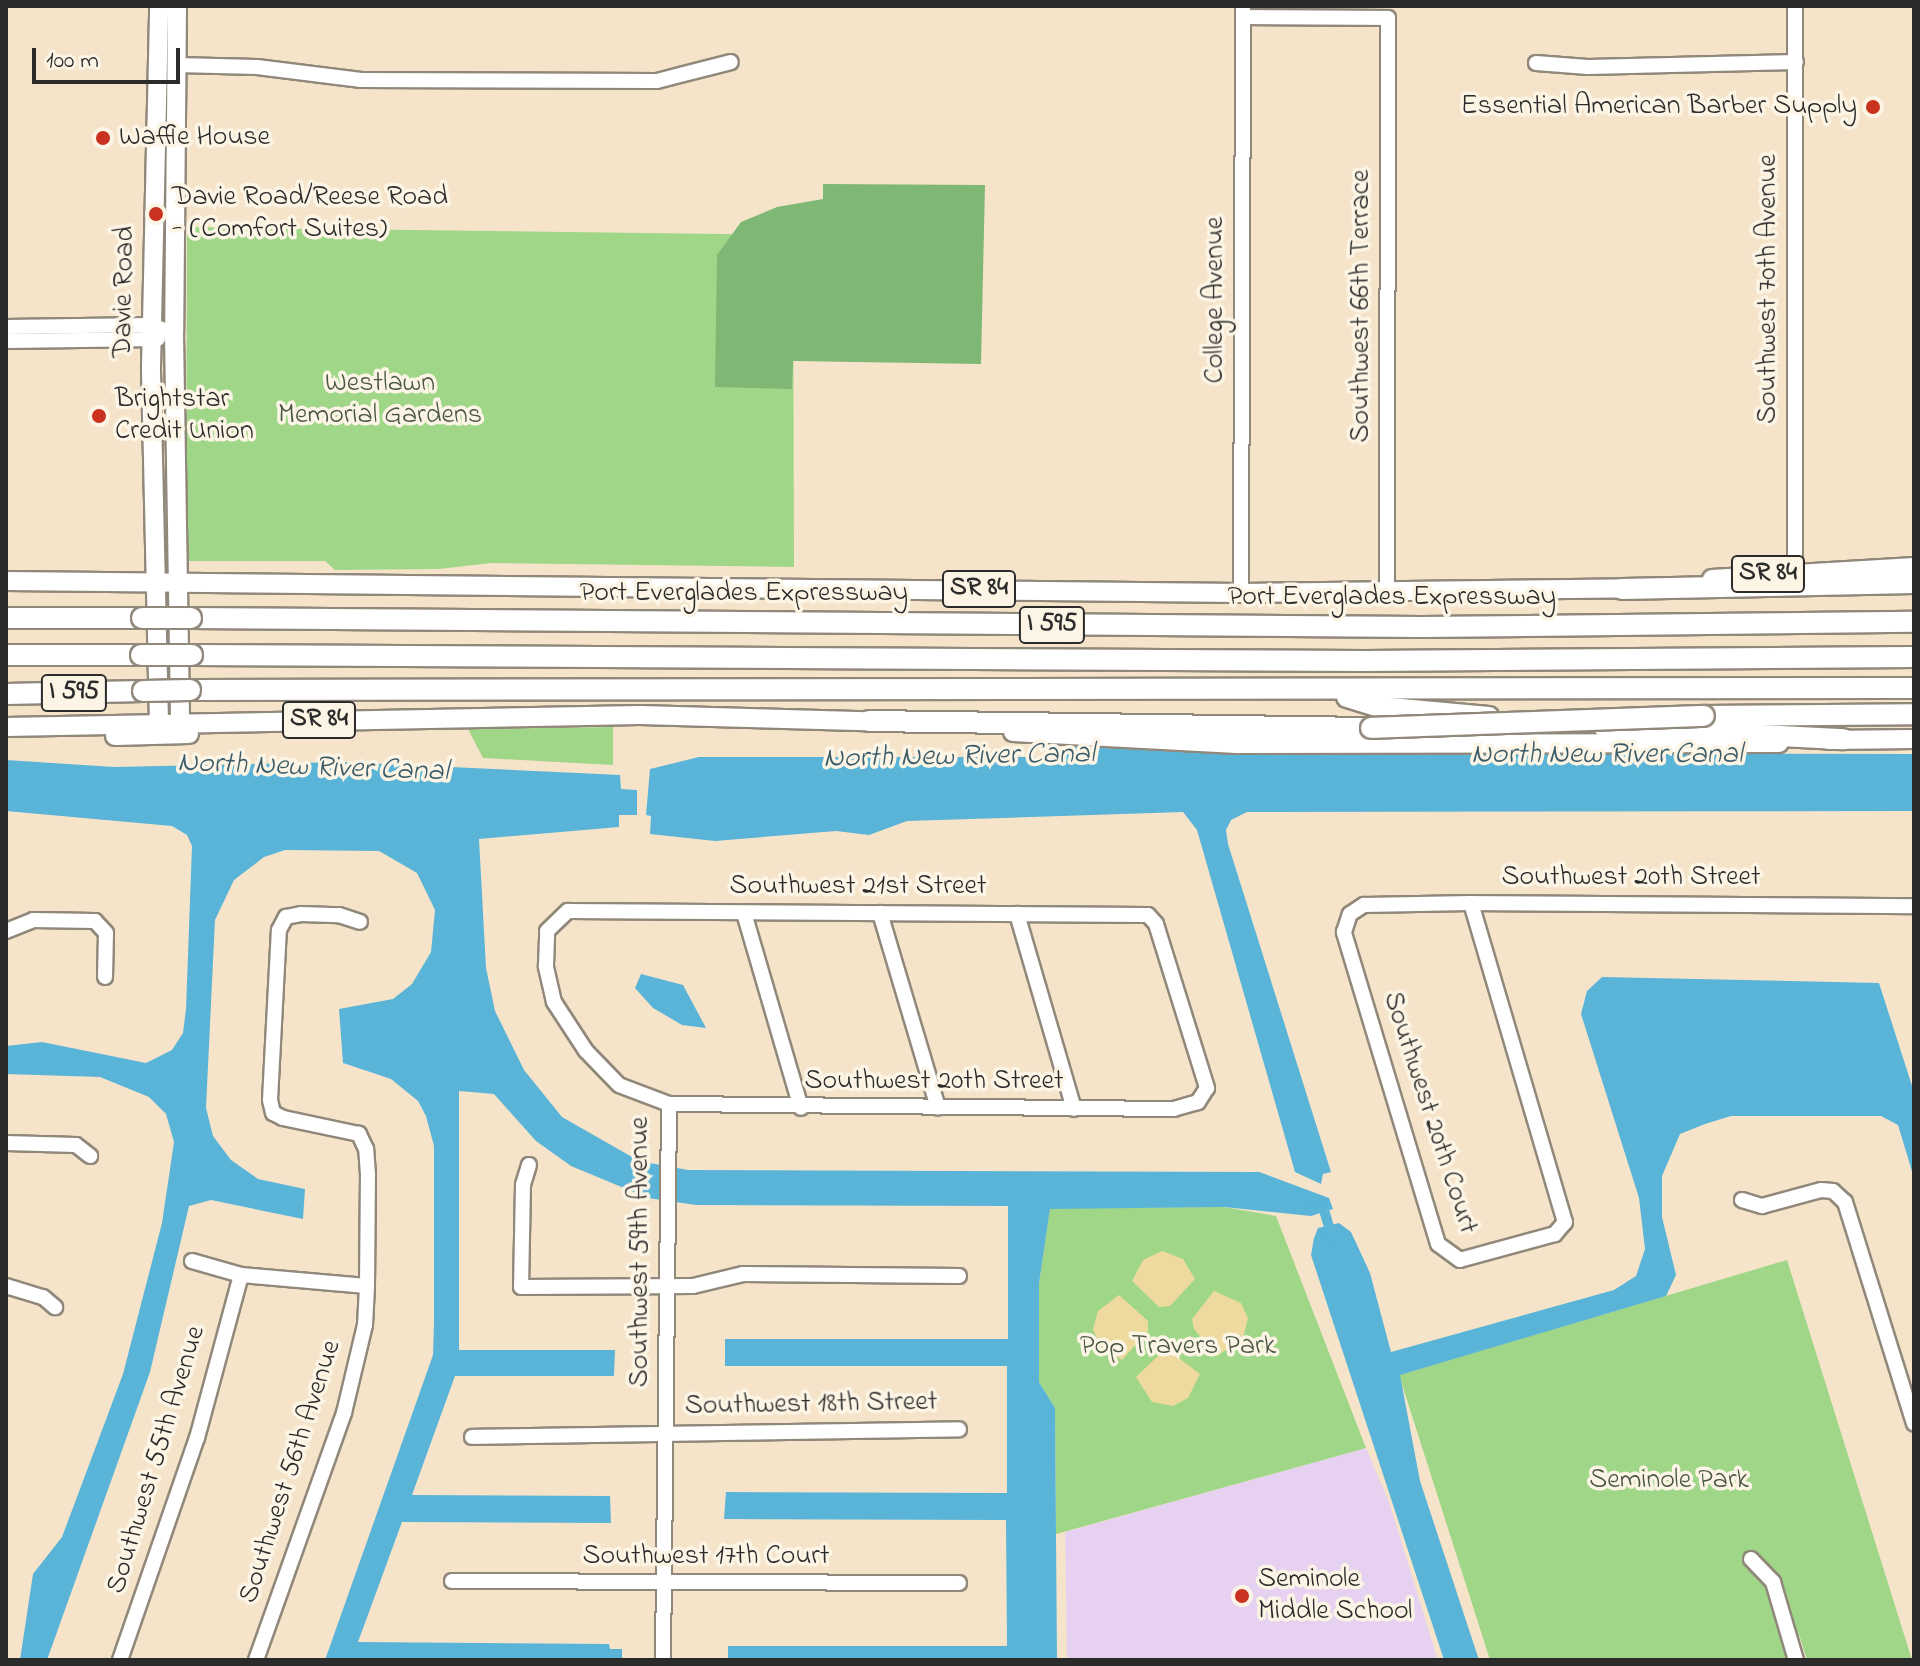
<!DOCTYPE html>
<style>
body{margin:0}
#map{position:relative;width:1920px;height:1666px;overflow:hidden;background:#f6e4ca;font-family:"Indie Flower",sans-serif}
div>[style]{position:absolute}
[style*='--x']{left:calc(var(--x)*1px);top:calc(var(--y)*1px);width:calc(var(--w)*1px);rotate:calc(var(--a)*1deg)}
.built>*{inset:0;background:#e6d2f0}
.green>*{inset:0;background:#9fd688}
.forest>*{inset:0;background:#7fb774}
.sand>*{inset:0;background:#eeda9e}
.water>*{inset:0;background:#5ab4d8}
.canal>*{height:10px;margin:-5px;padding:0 5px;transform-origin:5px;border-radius:5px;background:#5ab4d8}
.roads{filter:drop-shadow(2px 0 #90887a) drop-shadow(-2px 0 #90887a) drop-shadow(0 2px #90887a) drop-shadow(0 -2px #90887a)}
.minor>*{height:14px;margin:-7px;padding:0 7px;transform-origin:7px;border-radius:7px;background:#fff}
.major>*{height:18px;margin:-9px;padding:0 9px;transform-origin:9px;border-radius:9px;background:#fff}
.highway>*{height:20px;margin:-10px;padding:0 10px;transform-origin:10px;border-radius:10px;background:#fff}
.bridges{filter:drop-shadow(2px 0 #90887a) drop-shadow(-2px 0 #90887a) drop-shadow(0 2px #90887a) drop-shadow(0 -2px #90887a)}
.highway-bridge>*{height:20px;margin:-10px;padding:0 10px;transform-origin:10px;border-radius:10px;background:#fff}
.dots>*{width:22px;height:22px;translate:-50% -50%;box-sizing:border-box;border:4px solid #fcf5e5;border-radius:50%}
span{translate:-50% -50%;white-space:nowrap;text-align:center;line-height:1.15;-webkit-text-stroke:7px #fcf5e5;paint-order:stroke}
.shield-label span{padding:2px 6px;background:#fcf5e5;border:2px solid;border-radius:6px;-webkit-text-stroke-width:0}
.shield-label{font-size:26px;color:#2b2b2b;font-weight:700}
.poi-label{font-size:28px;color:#2b2b2b}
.right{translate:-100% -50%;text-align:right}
.left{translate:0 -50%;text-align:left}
.street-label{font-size:28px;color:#2b2b2b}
.park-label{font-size:28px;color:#485642}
.water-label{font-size:30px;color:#3b5b68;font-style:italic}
.frame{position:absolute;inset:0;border:8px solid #2b2b2b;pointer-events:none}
.scale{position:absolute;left:32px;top:48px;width:148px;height:36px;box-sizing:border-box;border:4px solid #2b2b2b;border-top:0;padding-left:10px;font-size:24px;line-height:28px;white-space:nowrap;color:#2b2b2b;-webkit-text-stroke:6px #fcf5e5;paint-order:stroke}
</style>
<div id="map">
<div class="built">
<i style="clip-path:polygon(1366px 1448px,1389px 1502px,1438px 1660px,1067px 1660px,1065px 1532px)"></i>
</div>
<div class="green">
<i style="clip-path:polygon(187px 227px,793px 235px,794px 567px,491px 563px,439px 569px,335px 570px,325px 561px,186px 561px)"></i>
<i style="clip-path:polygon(613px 727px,613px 765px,483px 758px,468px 729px)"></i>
<i style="clip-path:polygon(1224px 1207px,1276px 1216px,1366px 1448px,1056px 1534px,1055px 1408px,1039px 1382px,1039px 1284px,1050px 1208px)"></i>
<i style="clip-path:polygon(1787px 1260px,1912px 1660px,1807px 1660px,1798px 1631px,1804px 1660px,1490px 1660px,1399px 1375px)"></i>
</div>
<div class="forest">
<i style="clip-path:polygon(823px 184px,985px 185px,981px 364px,793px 361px,792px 389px,715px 387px,717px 255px,741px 222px,777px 207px,823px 199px)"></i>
</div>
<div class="sand">
<i style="clip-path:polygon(1162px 1251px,1183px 1259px,1195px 1279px,1170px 1306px,1159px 1307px,1132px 1281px,1143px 1260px)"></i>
<i style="clip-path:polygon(1214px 1291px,1241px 1303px,1248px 1318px,1243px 1338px,1217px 1356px,1194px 1329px,1192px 1319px)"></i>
<i style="clip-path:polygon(1119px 1295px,1148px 1321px,1148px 1331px,1122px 1360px,1100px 1346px,1093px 1329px,1098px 1311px)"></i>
<i style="clip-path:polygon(1162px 1352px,1171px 1352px,1200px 1374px,1188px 1398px,1173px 1406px,1152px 1402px,1136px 1377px)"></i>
</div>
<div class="water">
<i style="clip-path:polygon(1070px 746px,1179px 752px,1914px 754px,1914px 811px,1247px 812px,1231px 820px,1226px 830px,1228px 844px,1331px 1172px,1323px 1174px,1321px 1184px,1295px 1172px,1197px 830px,1183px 812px,907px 821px,869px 835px,836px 831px,715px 841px,650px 834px,651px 816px,646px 815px,650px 769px,699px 757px,1046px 757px)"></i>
<i style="clip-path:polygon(6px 760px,114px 767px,342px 762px,620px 775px,621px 789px,637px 790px,637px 815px,619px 815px,619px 827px,479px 839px,486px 968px,495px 1011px,524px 1070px,562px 1117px,639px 1161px,688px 1170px,1259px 1172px,1329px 1198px,1333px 1209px,1311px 1216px,1224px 1207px,1050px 1209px,1039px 1284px,1039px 1382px,1055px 1408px,1057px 1660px,728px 1660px,728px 1646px,1007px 1646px,1006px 1520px,724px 1519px,726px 1492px,1007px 1493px,1007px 1366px,725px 1366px,725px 1339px,1008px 1339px,1008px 1206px,696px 1205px,648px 1198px,571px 1166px,536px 1141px,494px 1094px,459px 1091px,459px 1350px,615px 1350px,614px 1376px,455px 1376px,412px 1495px,610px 1496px,611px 1523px,402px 1522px,358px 1642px,609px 1644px,610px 1649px,622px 1649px,622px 1660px,325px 1660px,433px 1355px,434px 1323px,434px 1146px,426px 1116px,418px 1101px,391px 1079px,343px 1063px,339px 1009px,393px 999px,412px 984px,431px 952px,435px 910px,417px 873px,379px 851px,285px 850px,264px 857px,234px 880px,215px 920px,206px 1108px,213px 1136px,231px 1160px,258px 1179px,305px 1189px,303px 1219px,211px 1200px,189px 1206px,150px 1372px,47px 1660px,20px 1660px,33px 1574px,62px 1537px,123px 1374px,162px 1223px,174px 1142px,166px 1114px,149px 1097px,100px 1077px,6px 1074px,6px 1046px,42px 1042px,146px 1063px,172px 1050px,183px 1033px,186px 1009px,192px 846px,187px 835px,172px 826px,6px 811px)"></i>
<i style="clip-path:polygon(641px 974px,683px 985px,706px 1028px,682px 1025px,653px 1008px,635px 988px)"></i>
<i style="clip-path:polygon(1602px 977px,1879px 983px,1914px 1092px,1914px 1178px,1898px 1125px,1881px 1116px,1731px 1116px,1705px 1124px,1680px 1134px,1662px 1176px,1662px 1217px,1676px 1275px,1666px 1296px,1400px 1375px,1420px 1481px,1479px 1660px,1444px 1660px,1311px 1255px,1314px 1238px,1318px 1228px,1339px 1223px,1351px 1232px,1370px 1273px,1391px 1352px,1614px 1290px,1636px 1276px,1645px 1249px,1639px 1198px,1581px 1014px,1587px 991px)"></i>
</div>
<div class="canal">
<i style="--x:1314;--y:1207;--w:9;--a:0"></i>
<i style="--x:1323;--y:1207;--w:31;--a:73"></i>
</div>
<div class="roads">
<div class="minor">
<i style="--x:1243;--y:17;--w:145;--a:0.4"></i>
<i style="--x:1388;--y:18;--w:576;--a:90.1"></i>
<i style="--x:1536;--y:63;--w:52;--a:4.4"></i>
<i style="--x:1588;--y:67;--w:208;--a:-1.4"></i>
<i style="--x:177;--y:65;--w:80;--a:1.4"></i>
<i style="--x:257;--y:67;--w:105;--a:7.1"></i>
<i style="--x:361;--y:80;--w:296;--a:0.2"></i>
<i style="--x:657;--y:81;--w:76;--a:-14.4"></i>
<i style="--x:6;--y:327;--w:146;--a:-0.8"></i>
<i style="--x:152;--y:325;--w:24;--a:22"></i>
<i style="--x:6;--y:341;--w:152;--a:-0.8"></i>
<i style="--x:1795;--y:572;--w:566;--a:-90"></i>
<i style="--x:1241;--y:593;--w:587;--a:-89.8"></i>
<i style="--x:1471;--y:903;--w:333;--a:73.6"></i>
<i style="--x:1565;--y:1222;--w:16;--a:130"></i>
<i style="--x:1555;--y:1234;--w:98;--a:164.7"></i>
<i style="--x:1460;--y:1260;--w:27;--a:-144"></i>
<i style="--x:1438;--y:1244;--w:326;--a:-106.8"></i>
<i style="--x:1344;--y:932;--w:19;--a:-72"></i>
<i style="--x:1350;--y:914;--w:17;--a:-33"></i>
<i style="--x:1364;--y:905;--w:107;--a:-1.1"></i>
<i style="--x:1471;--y:903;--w:443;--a:0.4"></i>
<i style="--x:568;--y:911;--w:580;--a:0.4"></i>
<i style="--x:1148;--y:915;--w:12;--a:48"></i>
<i style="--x:1156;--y:924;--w:172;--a:72.7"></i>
<i style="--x:1207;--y:1088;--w:17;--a:123"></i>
<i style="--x:1198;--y:1102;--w:25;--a:164"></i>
<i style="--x:1174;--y:1109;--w:505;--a:-179.43"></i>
<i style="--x:669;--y:1104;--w:53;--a:-159.2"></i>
<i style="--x:619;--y:1085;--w:47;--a:-134.1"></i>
<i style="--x:586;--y:1051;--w:59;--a:-123.1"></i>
<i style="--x:554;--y:1002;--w:37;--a:-103"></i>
<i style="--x:546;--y:966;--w:35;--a:-88"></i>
<i style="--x:547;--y:931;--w:29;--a:-44"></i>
<i style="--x:744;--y:913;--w:203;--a:73.7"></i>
<i style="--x:880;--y:913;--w:203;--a:73.4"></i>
<i style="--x:1017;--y:914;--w:203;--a:73.7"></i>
<i style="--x:6;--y:931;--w:29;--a:-22"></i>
<i style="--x:33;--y:920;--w:62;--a:0.9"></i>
<i style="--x:95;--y:921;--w:16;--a:47"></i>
<i style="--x:106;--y:933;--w:44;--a:91.3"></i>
<i style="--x:6;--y:1143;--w:70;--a:1.6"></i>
<i style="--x:76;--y:1145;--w:18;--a:38"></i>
<i style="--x:529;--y:1165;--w:21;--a:107"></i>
<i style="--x:523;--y:1185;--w:102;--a:91.1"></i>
<i style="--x:521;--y:1287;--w:172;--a:-0.3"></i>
<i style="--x:693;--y:1286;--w:51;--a:-13.5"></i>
<i style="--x:743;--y:1274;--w:216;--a:0.5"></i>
<i style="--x:1742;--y:1200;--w:21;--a:17"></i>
<i style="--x:1762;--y:1206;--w:61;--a:-15.2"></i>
<i style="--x:1821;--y:1190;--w:12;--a:5"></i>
<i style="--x:1833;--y:1191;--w:16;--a:43"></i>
<i style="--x:1845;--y:1202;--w:232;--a:72.7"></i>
<i style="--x:192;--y:1261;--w:51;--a:15.9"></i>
<i style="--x:241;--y:1275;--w:126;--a:5"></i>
<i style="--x:6;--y:1286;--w:39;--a:17"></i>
<i style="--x:43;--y:1297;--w:16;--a:40"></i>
<i style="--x:472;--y:1437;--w:487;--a:-0.9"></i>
<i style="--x:1751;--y:1559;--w:32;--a:46"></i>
<i style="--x:1773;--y:1582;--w:81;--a:73.6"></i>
<i style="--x:452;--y:1581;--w:507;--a:0.23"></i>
<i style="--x:120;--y:1660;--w:235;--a:-70.9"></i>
<i style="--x:197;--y:1438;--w:169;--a:-74.9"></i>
<i style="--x:256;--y:1660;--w:262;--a:-70.4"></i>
<i style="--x:344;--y:1413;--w:90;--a:-76.6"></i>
<i style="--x:365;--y:1325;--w:39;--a:-87"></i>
<i style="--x:367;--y:1286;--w:111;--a:-89.5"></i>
<i style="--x:368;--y:1175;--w:26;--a:-94"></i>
<i style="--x:366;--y:1149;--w:17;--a:-115"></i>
<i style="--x:359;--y:1134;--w:78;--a:-168.1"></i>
<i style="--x:283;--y:1118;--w:11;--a:-153"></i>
<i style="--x:273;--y:1113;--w:13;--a:-103"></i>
<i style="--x:270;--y:1100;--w:170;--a:-87"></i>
<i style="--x:279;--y:930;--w:15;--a:-62"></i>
<i style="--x:286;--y:917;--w:15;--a:-11"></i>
<i style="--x:301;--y:914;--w:38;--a:2"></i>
<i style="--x:339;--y:915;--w:22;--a:18"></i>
<i style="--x:663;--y:1660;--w:556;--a:-89.38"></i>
</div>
<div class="major">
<i style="--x:177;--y:6;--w:328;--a:90.5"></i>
<i style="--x:174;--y:334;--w:388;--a:89.1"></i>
<i style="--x:1712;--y:579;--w:202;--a:-3.4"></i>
<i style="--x:6;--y:581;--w:1235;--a:0.56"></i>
<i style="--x:1241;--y:593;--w:394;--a:-0.7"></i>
<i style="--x:159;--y:723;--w:356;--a:-91.3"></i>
<i style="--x:151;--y:367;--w:361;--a:-88.7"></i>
<i style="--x:6;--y:727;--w:634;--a:-1.08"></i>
<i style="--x:640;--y:715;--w:244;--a:1.6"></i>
<i style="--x:1013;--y:732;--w:224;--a:3.1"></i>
<i style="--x:1237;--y:744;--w:542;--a:-0.11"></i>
<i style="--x:115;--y:736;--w:74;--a:-1.5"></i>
<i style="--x:1829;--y:740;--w:85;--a:-0.7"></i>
</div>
<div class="highway">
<i style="--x:1622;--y:589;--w:292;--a:-1.2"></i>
<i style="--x:6;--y:618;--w:136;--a:0"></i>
<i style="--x:191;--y:618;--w:1231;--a:0.42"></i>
<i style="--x:1422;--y:627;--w:492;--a:-0.6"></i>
<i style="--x:6;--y:655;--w:135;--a:0"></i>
<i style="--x:192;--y:655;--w:1172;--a:0.29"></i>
<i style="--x:1364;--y:661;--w:550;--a:-0.42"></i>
<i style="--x:190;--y:690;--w:1724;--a:-0.07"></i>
<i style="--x:6;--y:694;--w:137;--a:-1.3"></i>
<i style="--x:1347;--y:697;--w:34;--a:17"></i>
<i style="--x:1379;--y:707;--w:110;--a:5.2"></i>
<i style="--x:1704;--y:716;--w:210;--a:-0.5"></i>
<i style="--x:869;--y:721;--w:502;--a:0.8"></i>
<i style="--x:1604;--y:727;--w:240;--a:2.9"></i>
</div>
</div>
<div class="bridges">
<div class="highway-bridge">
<i style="--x:142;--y:618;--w:49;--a:0"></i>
<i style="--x:141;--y:655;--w:51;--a:0"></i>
<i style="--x:143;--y:691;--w:47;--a:-1.2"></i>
<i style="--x:1371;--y:728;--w:333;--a:-2.1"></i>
</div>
</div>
<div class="dots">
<i style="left:1873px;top:107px;background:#c8321e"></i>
<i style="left:103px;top:138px;background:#c8321e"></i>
<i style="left:156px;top:214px;background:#c8321e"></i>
<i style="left:99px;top:416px;background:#c8321e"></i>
<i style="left:1242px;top:1596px;background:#c8321e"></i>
</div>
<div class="shield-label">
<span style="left:1768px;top:574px">SR 84</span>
<span style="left:979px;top:589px">SR 84</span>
<span style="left:1052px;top:625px">I 595</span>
<span style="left:74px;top:693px">I 595</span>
<span style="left:319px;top:720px">SR 84</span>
</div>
<div class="poi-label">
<span class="right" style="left:1857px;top:107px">Essential American Barber Supply</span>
<span class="left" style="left:119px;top:138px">Waffle House</span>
<span class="left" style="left:172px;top:214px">Davie Road/Reese Road<br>- (Comfort Suites)</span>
<span class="left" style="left:115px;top:416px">Brightstar<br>Credit Union</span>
<span class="left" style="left:1258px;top:1596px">Seminole<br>Middle School</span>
</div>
<div class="street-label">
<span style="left:1769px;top:289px;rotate:-90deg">Southwest 70th Avenue</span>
<span style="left:125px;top:292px;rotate:-89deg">Davie Road</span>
<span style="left:1216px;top:300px;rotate:-90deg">College Avenue</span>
<span style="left:1362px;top:306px;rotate:-90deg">Southwest 66th Terrace</span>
<span style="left:744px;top:594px">Port Everglades Expressway</span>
<span style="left:1392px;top:598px">Port Everglades Expressway</span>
<span style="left:1631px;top:878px">Southwest 20th Street</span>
<span style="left:858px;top:887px">Southwest 21st Street</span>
<span style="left:934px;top:1082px">Southwest 20th Street</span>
<span style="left:1429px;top:1113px;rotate:72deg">Southwest 20th Court</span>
<span style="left:641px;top:1252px;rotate:-90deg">Southwest 59th Avenue</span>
<span style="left:811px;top:1405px;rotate:-1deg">Southwest 18th Street</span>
<span style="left:157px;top:1460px;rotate:-73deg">Southwest 55th Avenue</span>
<span style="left:291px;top:1472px;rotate:-72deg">Southwest 56th Avenue</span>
<span style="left:706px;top:1557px">Southwest 17th Court</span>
</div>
<div class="park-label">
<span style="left:380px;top:400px">Westlawn<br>Memorial Gardens</span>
<span style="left:1178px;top:1347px">Pop Travers Park</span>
<span style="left:1669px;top:1481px">Seminole Park</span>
</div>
<div class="water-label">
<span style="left:1607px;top:755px">North New River Canal</span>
<span style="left:959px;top:757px;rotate:-1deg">North New River Canal</span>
<span style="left:313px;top:768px;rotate:2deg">North New River Canal</span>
</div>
<div class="frame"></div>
<div class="scale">100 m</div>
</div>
